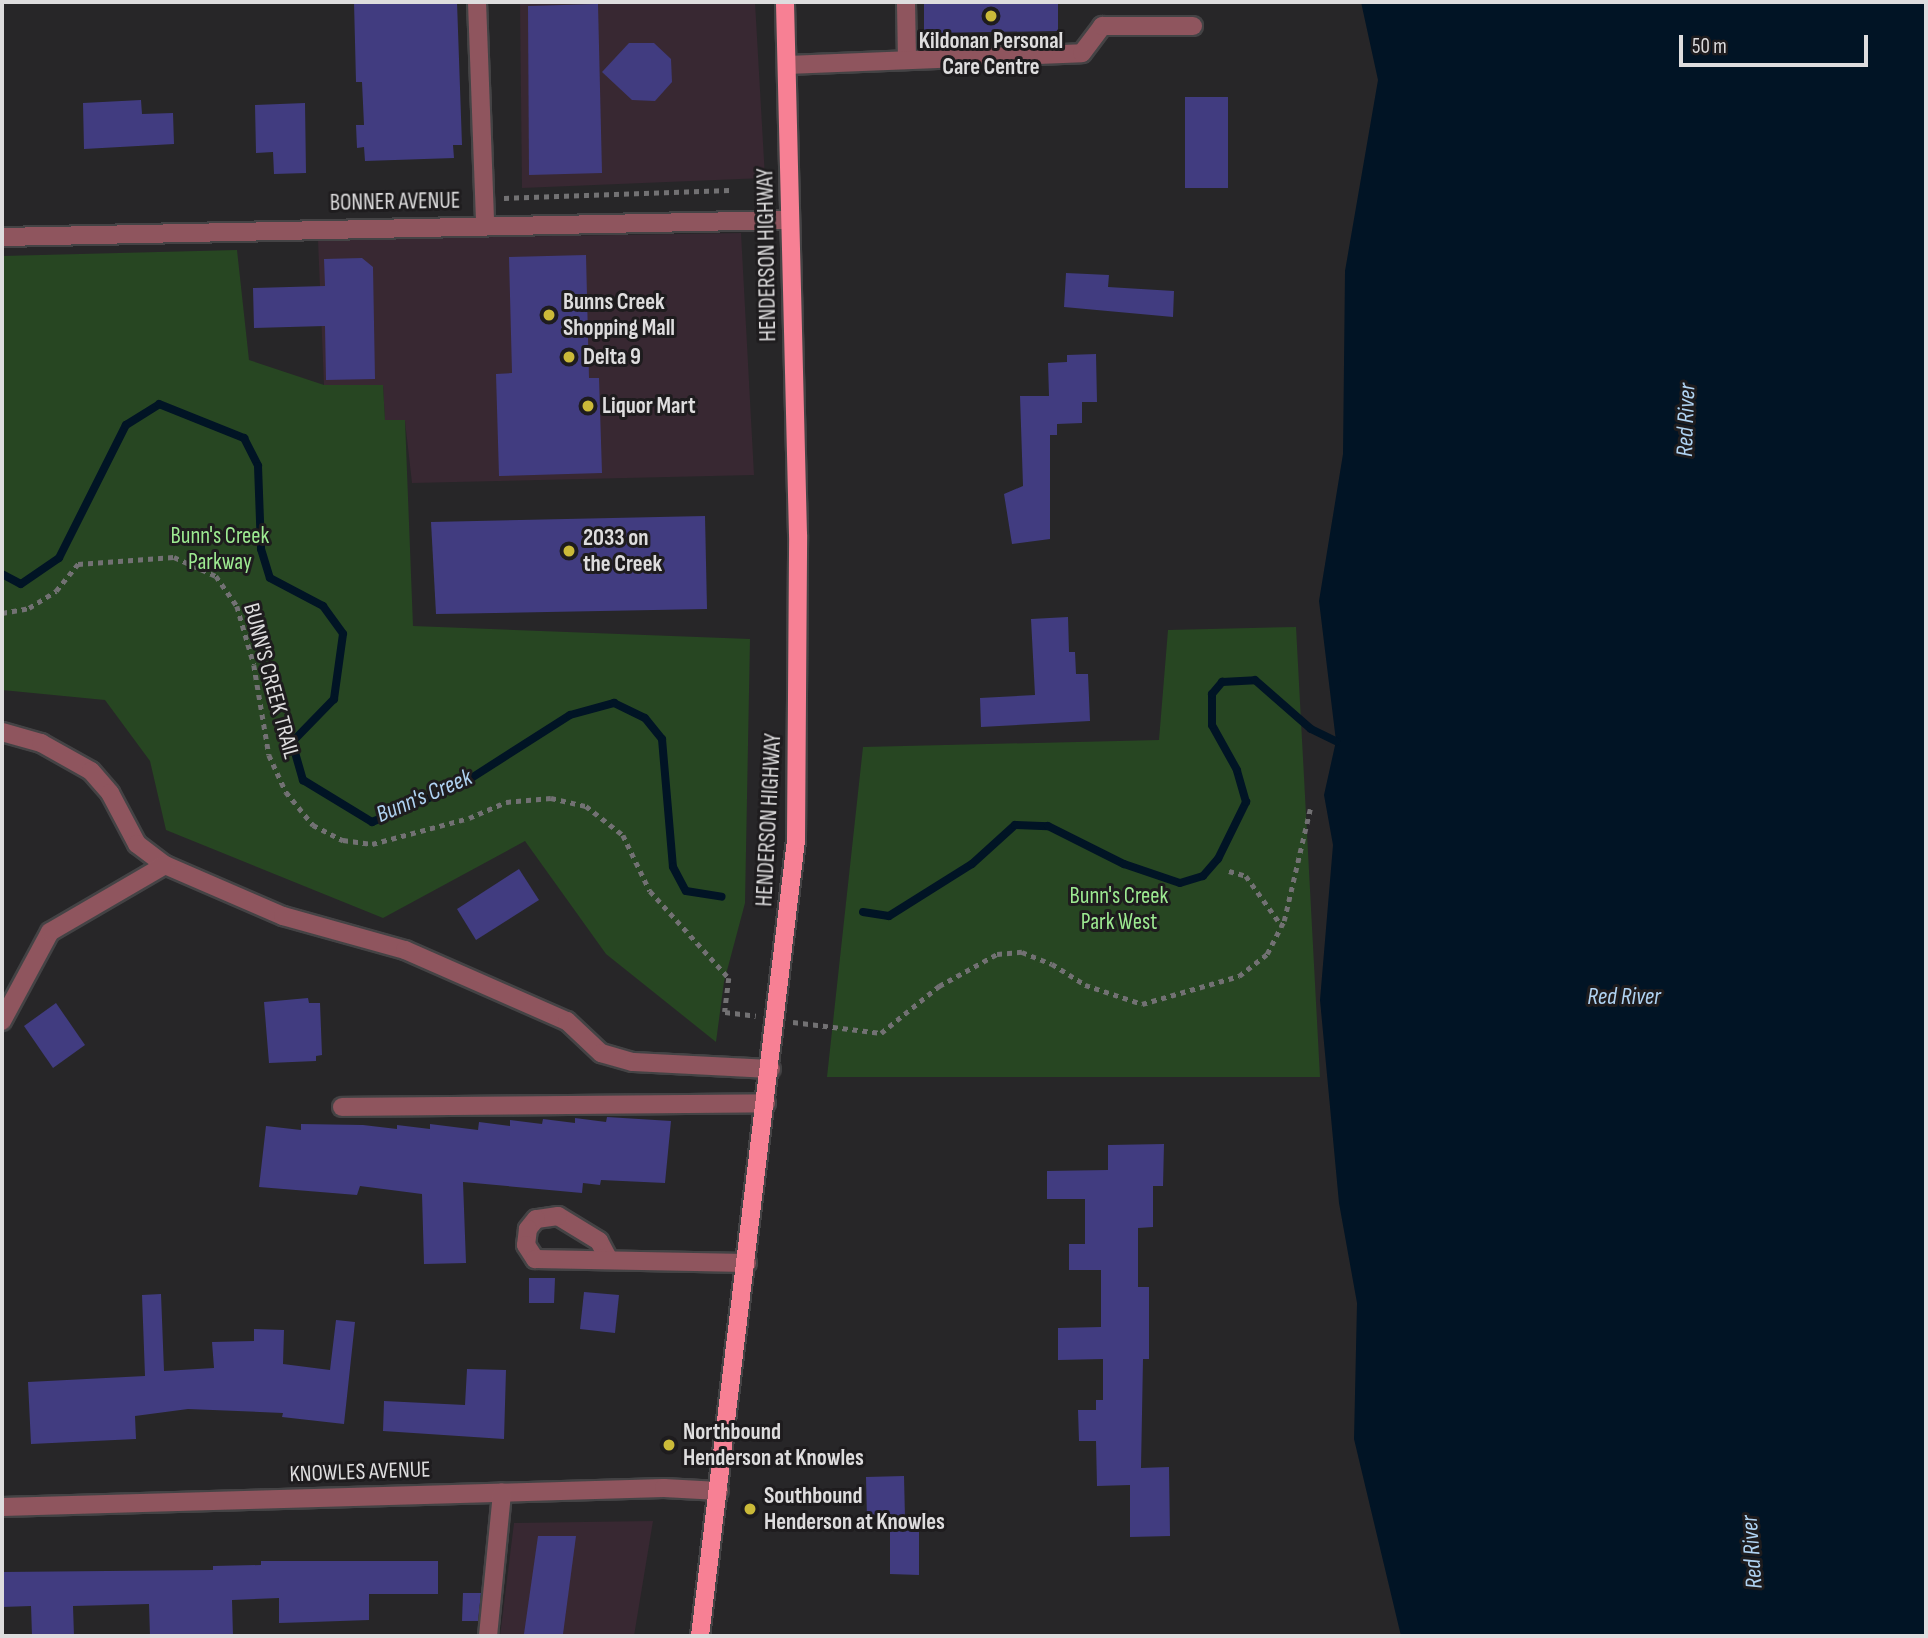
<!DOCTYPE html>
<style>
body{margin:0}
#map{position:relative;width:1928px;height:1638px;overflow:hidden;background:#272628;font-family:"Sofia Sans Condensed",sans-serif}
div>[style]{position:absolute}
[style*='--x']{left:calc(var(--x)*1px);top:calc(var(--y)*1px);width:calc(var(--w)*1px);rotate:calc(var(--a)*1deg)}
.commercial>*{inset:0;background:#382832}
.green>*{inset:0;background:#274622}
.water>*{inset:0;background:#011425}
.stream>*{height:8px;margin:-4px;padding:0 4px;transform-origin:4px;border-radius:4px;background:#011425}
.building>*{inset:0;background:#413c80}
.path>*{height:4.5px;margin-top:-2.25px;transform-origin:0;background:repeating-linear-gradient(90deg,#727173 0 5px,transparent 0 10px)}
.roads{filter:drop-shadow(2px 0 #444345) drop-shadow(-2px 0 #444345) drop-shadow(0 2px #444345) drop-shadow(0 -2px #444345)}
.minor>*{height:18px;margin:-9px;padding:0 9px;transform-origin:9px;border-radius:9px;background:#8f555e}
.major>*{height:18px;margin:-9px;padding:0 9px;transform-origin:9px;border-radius:9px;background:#f78094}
.dots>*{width:19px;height:19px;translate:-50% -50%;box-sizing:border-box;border:4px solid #1e1c1e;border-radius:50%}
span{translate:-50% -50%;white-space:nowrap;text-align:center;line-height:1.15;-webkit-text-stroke:6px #1e1c1e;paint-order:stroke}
.poi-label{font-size:23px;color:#deddde;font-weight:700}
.left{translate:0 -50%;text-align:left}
.street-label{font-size:23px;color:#deddde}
.park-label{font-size:23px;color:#9dea91}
.water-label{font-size:24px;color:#b0d3f2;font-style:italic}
.frame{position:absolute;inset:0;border:4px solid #deddde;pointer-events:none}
.scale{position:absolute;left:1679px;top:35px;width:189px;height:32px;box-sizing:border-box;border:4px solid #deddde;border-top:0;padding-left:9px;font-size:21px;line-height:24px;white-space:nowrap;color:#deddde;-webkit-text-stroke:5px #1e1c1e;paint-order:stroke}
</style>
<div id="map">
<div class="commercial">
<i style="clip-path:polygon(520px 2px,755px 2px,765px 178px,522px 188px)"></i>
<i style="clip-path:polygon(741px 233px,754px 475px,412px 483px,405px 421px,385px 421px,383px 386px,324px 385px,318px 240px)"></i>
<i style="clip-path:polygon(653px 1521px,634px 1636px,500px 1636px,514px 1523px)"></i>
</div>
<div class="green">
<i style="clip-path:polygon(237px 250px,249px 360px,324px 385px,383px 385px,385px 420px,405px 420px,413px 626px,750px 639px,745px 903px,724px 982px,716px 1042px,606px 954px,525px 841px,383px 918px,166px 830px,150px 761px,105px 700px,2px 690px,2px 256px)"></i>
<i style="clip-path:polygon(1296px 627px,1320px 1077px,827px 1077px,863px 747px,1159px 740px,1168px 630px)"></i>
</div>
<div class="water">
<i style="clip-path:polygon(1361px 2px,1926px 2px,1926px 1636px,1401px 1636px,1354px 1439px,1357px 1303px,1339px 1203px,1320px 1000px,1333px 845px,1324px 795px,1336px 741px,1319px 601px,1343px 454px,1345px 271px,1378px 80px)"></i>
</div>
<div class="stream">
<i style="--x:2;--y:574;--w:21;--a:28"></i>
<i style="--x:21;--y:584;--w:46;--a:-34.4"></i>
<i style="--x:59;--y:558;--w:149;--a:-63.3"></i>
<i style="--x:126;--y:425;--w:39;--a:-32"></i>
<i style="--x:159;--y:404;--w:92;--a:21.8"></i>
<i style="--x:244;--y:438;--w:31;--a:63"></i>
<i style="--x:258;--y:466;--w:83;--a:87.9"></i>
<i style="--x:261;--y:549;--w:30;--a:73"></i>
<i style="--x:270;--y:578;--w:60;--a:27.8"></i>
<i style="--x:323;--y:606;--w:34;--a:54"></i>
<i style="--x:343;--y:634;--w:66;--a:97.9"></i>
<i style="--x:334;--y:699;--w:60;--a:134.3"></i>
<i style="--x:292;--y:742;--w:40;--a:74"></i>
<i style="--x:303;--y:780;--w:81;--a:31.3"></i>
<i style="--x:372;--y:822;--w:98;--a:-22.9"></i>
<i style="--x:462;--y:784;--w:128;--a:-32.6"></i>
<i style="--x:570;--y:715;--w:46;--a:-15.3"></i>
<i style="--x:614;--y:703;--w:34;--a:26"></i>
<i style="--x:645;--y:718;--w:27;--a:51"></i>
<i style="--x:662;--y:739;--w:128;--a:85.1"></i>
<i style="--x:673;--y:867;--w:27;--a:62"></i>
<i style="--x:686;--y:891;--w:36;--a:9"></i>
<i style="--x:863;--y:912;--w:26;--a:9"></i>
<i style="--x:889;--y:916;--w:98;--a:-32.1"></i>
<i style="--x:972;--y:864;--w:58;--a:-42.2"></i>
<i style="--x:1015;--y:825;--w:33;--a:2"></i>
<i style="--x:1048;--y:826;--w:85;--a:26.6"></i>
<i style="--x:1124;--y:864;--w:59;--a:18.7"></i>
<i style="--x:1180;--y:883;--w:24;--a:-17"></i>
<i style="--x:1203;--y:876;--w:23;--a:-49"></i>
<i style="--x:1218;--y:859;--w:64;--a:-63.8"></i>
<i style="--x:1246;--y:802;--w:33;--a:-106"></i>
<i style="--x:1237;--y:770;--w:51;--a:-119.1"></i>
<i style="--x:1212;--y:725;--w:31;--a:-90"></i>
<i style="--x:1212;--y:694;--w:16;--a:-50"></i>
<i style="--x:1222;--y:682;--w:33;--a:-3"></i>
<i style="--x:1255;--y:680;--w:74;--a:41.2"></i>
<i style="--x:1311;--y:729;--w:28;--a:26"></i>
</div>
<div class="building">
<i style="clip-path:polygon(354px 2px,457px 2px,462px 145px,453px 145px,454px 158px,365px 161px,364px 147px,357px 148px,356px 125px,364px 125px,362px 82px,356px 82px)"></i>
<i style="clip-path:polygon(924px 2px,1058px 2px,1058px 31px,924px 33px)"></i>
<i style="clip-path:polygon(598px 4px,602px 173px,529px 175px,528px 6px)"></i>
<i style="clip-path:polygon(629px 43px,654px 43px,671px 59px,672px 82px,655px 101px,632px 100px,602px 72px)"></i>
<i style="clip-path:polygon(1185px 97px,1228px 97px,1228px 188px,1185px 188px)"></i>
<i style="clip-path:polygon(141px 100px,142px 114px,173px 113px,174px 144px,84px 149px,83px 103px)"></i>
<i style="clip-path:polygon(305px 103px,306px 173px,274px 174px,273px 152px,256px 153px,255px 105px)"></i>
<i style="clip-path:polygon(586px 255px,589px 378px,599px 378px,602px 473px,499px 476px,496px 374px,512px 373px,509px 257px)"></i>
<i style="clip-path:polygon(362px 258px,373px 267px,375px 379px,326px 380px,325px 326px,254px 328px,253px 288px,325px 286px,324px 259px)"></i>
<i style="clip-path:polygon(1066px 273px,1109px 275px,1108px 287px,1174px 291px,1173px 317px,1064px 307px)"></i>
<i style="clip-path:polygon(1096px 354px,1097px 402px,1082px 402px,1082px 423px,1057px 424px,1057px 435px,1050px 435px,1050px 539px,1012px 544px,1004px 494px,1023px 486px,1020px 396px,1049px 396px,1048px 363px,1067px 362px,1067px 355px)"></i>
<i style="clip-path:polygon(705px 516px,707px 609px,436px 614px,431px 522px)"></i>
<i style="clip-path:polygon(1068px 617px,1069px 652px,1075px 652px,1076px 674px,1088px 674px,1090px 721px,981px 727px,980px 698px,1035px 695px,1031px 619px)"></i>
<i style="clip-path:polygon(519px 869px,539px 900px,476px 940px,457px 909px)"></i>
<i style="clip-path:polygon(308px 998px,309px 1003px,320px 1003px,322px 1055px,316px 1056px,316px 1061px,269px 1063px,264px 1002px)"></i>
<i style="clip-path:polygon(56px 1003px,85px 1045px,53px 1068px,24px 1026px)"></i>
<i style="clip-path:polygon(607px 1117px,671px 1121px,665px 1183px,601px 1180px,600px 1185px,583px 1183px,582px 1193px,463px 1182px,466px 1263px,424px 1264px,422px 1194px,360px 1186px,357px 1195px,259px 1187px,266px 1126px,301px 1130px,301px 1124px,363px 1125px,397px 1129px,397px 1125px,430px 1129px,430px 1124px,478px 1130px,479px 1122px,510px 1126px,510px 1120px,542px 1124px,543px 1119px,575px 1123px,575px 1118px,606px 1122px)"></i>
<i style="clip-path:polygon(1164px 1144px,1163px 1186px,1153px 1186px,1153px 1227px,1138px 1228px,1138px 1287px,1149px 1287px,1149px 1359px,1143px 1359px,1141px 1468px,1169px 1467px,1170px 1536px,1130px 1537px,1130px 1485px,1097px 1486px,1096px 1441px,1079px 1441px,1078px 1410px,1096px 1410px,1096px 1400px,1103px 1400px,1103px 1359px,1058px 1360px,1058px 1328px,1101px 1327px,1101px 1270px,1069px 1270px,1069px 1244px,1085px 1244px,1085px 1199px,1047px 1199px,1047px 1171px,1108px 1170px,1108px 1145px)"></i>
<i style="clip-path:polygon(529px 1278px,555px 1278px,554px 1303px,529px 1303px)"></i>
<i style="clip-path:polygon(584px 1292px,619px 1295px,615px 1333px,580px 1329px)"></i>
<i style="clip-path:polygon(161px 1294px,164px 1371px,214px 1368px,212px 1342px,254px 1341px,254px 1329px,284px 1330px,283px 1364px,330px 1370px,336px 1320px,355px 1322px,344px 1424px,282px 1417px,283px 1413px,188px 1409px,135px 1416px,136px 1439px,31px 1444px,28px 1382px,145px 1376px,142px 1295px)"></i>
<i style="clip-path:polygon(467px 1369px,506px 1370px,504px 1439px,383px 1431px,384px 1401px,465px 1405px)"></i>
<i style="clip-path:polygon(904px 1476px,905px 1518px,867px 1519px,866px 1477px)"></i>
<i style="clip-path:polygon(890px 1530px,919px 1531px,919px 1575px,890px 1574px)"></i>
<i style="clip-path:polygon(538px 1536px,576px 1536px,563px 1634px,524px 1634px)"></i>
<i style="clip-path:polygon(261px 1561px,438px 1561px,438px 1594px,369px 1594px,369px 1620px,312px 1622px,279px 1623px,279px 1598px,232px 1600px,233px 1636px,150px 1636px,149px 1604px,73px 1606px,74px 1636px,32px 1636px,31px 1606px,2px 1607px,2px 1572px,213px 1570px,213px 1566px,261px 1565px)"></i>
<i style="clip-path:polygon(463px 1593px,481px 1593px,478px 1621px,462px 1621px)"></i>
</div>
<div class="path">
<i style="--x:504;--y:198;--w:226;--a:-2"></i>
<i style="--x:2;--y:613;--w:27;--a:-10"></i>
<i style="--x:29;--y:608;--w:32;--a:-32"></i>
<i style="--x:56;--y:591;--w:35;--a:-51"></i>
<i style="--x:78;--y:564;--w:96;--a:-4.2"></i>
<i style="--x:174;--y:557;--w:46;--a:24.3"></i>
<i style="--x:216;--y:576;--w:37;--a:55"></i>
<i style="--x:237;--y:606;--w:61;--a:73.9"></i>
<i style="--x:254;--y:665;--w:91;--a:80.5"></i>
<i style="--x:269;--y:755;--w:41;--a:65.3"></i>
<i style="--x:286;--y:792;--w:43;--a:50.7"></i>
<i style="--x:313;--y:825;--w:34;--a:27"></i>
<i style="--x:343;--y:840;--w:29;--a:8"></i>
<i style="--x:372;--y:844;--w:100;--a:-15"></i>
<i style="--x:469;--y:818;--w:40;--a:-23.4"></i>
<i style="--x:506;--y:802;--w:45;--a:-5.1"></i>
<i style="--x:551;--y:798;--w:36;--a:13"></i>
<i style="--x:586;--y:806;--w:47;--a:38.1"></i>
<i style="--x:623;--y:835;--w:62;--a:64.3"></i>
<i style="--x:650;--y:891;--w:118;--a:47.8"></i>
<i style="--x:729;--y:978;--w:34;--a:97"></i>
<i style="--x:725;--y:1012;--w:31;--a:7"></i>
<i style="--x:1229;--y:871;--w:18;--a:16"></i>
<i style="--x:1246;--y:876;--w:62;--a:54.2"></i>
<i style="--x:793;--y:1022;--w:89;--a:7.1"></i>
<i style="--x:881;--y:1033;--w:75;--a:-39"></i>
<i style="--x:939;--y:986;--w:66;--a:-28.9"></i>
<i style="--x:997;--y:954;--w:25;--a:-5"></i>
<i style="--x:1022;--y:952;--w:32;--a:22"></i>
<i style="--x:1052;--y:964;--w:39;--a:32"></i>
<i style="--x:1085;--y:985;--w:60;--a:18.4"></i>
<i style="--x:1142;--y:1004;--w:101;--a:-16.1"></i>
<i style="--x:1239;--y:976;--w:36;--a:-38"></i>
<i style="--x:1267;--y:954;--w:37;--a:-63"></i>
<i style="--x:1284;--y:921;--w:115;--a:-76.9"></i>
</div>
<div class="roads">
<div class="minor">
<i style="--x:477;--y:2;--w:222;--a:87.9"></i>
<i style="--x:906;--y:2;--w:58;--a:89"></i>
<i style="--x:787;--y:65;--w:295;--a:-2.3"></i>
<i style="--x:1082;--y:53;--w:34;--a:-53"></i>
<i style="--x:1102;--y:26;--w:91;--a:0"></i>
<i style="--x:2;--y:237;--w:788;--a:-1.24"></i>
<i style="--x:2;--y:732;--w:41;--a:15.8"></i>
<i style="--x:41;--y:743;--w:57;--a:29.2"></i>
<i style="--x:91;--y:771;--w:29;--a:49"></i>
<i style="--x:110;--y:793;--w:58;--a:62.1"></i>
<i style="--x:137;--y:844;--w:35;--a:37"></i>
<i style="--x:165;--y:865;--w:129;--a:23.4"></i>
<i style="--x:283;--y:916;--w:127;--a:15.6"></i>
<i style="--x:405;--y:950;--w:177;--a:23.7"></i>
<i style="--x:567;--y:1021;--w:47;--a:43.3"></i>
<i style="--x:601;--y:1053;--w:33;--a:16"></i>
<i style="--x:633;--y:1062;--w:138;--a:2.9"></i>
<i style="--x:2;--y:1021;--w:101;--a:-61.7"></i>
<i style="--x:50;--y:932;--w:133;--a:-30.2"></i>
<i style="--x:342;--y:1107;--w:424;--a:-0.5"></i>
<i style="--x:608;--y:1258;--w:19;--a:-118"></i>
<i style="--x:599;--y:1241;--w:48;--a:-148.6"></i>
<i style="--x:558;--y:1216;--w:22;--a:172"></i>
<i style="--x:536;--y:1219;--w:13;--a:129"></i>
<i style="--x:528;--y:1229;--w:16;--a:97"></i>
<i style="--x:526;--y:1245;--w:17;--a:57"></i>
<i style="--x:535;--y:1259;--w:212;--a:1.1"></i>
<i style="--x:2;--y:1507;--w:662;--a:-1.64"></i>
<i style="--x:664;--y:1488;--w:55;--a:3.1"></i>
<i style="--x:488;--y:1636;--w:144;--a:-84.4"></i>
</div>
<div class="major">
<i style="--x:700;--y:1636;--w:802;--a:-83.12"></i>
<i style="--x:796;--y:840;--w:305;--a:-89.6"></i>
<i style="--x:798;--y:535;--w:533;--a:-91.4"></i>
</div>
</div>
<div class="dots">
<i style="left:991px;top:16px;background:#cbba39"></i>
<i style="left:549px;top:315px;background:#cbba39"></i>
<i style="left:569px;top:357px;background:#cbba39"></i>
<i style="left:588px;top:406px;background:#cbba39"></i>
<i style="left:569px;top:551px;background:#cbba39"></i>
<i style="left:669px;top:1445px;background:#cbba39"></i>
<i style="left:750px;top:1509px;background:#cbba39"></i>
</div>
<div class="poi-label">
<span style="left:991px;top:54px">Kildonan Personal<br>Care Centre</span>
<span class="left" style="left:563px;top:315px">Bunns Creek<br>Shopping Mall</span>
<span class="left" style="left:583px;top:357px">Delta 9</span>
<span class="left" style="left:602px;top:406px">Liquor Mart</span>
<span class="left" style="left:583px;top:551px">2033 on<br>the Creek</span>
<span class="left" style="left:683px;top:1445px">Northbound<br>Henderson at Knowles</span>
<span class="left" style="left:764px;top:1509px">Southbound<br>Henderson at Knowles</span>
</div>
<div class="street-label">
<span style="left:395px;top:202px;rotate:-1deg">BONNER AVENUE</span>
<span style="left:767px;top:255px;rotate:-91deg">HENDERSON HIGHWAY</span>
<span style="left:271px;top:681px;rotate:75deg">BUNN'S CREEK TRAIL</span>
<span style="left:769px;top:820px;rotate:-87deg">HENDERSON HIGHWAY</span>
<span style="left:360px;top:1472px;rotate:-2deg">KNOWLES AVENUE</span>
</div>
<div class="park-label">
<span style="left:220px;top:549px">Bunn's Creek<br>Parkway</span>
<span style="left:1119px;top:909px">Bunn's Creek<br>Park West</span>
</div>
<div class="water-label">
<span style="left:1686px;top:420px;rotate:-88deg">Red River</span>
<span style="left:424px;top:796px;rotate:-23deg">Bunn's Creek</span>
<span style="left:1624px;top:997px">Red River</span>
<span style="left:1752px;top:1552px;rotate:-94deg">Red River</span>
</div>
<div class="frame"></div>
<div class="scale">50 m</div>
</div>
